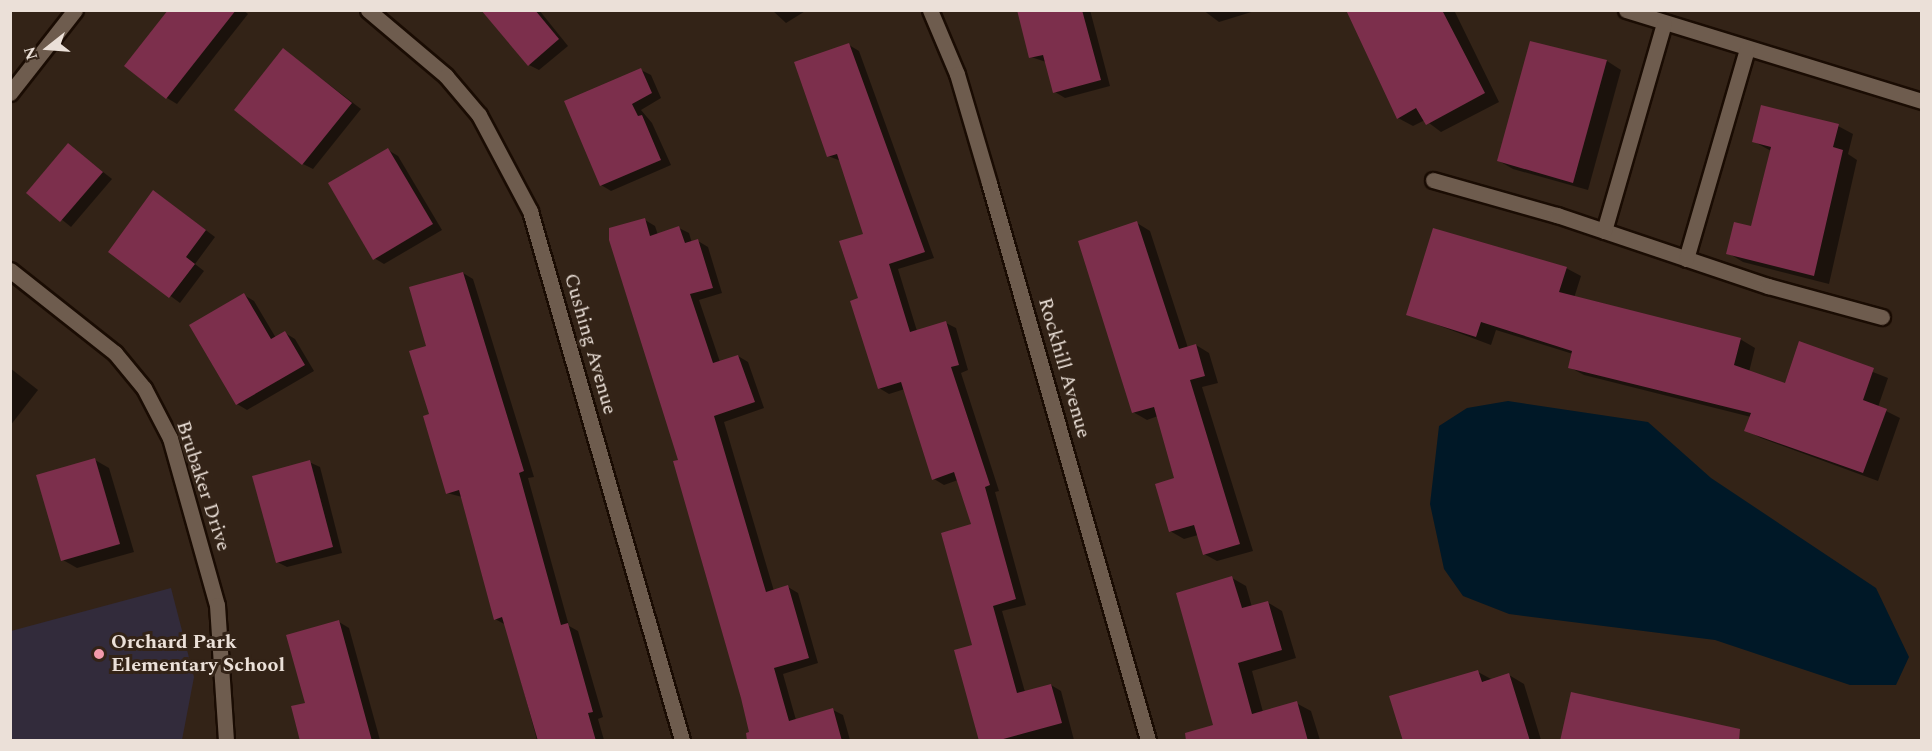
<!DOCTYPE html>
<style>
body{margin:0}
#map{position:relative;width:1932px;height:751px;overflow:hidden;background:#332317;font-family:Spectral,serif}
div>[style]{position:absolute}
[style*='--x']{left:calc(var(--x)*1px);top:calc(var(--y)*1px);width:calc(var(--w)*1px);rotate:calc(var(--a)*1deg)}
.education>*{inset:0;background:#322b3b}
.water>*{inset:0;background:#001827}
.shadow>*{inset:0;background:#0007}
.building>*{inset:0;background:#7c2f4c}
.roads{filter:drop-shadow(2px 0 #1a0c03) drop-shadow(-2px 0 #1a0c03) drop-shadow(0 2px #1a0c03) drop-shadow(0 -2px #1a0c03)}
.street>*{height:15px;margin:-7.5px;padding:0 7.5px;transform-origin:7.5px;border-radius:7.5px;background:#6e5c4e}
.dots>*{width:16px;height:16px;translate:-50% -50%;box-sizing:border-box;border:3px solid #332317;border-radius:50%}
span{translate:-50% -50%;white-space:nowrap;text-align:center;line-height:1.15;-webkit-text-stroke:6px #332317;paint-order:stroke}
.street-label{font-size:20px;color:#ebe0d8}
.poi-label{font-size:20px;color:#ebe0d8;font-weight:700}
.left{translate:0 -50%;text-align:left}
.frame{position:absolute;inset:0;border:12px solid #ebe0d8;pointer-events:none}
.north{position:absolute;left:18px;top:18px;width:60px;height:60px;-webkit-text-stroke:4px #332317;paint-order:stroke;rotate:253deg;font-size:16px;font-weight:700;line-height:24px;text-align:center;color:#ebe0d8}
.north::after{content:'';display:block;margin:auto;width:21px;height:27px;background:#ebe0d8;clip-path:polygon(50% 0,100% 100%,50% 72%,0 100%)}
</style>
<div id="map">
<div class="education">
<i style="clip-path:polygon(171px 588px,194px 677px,182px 740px,11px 740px,11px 631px)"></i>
</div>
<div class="water">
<i style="clip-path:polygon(1508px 401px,1648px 422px,1711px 478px,1876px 588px,1909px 657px,1896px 685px,1850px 685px,1715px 640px,1509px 614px,1463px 596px,1444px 569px,1430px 504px,1439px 426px,1467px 408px)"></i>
</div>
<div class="shadow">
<i style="clip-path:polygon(169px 10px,243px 10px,248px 14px,177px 104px,167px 98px)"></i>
<i style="clip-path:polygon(483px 10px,539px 10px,568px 46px,539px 70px,529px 65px)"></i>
<i style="clip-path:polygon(772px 10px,807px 10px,786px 23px)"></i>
<i style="clip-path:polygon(1019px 10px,1090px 10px,1110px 86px,1065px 98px,1055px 92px,1046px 62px,1031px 57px)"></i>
<i style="clip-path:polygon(1203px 10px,1258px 10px,1219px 22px)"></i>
<i style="clip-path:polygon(1348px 10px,1454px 10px,1499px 102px,1441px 132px,1425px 120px,1413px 126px,1398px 118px)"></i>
<i style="clip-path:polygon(1531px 43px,1607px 61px,1621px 70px,1588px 190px,1513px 169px,1499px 161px)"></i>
<i style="clip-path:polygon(849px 45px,859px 51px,934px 258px,898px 269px,917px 331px,946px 323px,956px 328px,968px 370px,961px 373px,999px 491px,995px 492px,1026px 605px,1002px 611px,1025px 692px,1051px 685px,1061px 691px,1074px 740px,981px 740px,974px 646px,973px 526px,958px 480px,944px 485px,934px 479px,905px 389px,889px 394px,879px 388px,860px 299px,865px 235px,841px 161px,828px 156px)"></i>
<i style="clip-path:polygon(284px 50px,361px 109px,313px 169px,303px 164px)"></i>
<i style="clip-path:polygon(641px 70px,651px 75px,661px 98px,641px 110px,652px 123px,671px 165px,611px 191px,601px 185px)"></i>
<i style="clip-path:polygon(1838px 126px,1853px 134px,1848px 154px,1857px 160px,1829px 284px,1743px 262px,1728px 253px,1752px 228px,1771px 151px,1753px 141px)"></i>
<i style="clip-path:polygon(69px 145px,112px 179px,71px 227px,28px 192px)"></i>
<i style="clip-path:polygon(388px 150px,398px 156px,442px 230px,384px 264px,374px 258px)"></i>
<i style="clip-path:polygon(163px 198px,215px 237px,195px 264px,204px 271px,180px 303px,110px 251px)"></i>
<i style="clip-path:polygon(645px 220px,655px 226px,658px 235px,679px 228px,689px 233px,692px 243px,698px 241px,708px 247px,722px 293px,699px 300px,720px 362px,738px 356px,748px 362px,764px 408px,724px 422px,774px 591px,788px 587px,798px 593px,818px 663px,783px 674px,796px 720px,833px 710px,843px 715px,850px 740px,755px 740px,680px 461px)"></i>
<i style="clip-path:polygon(1137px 223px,1150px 231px,1188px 348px,1196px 345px,1209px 353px,1218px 383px,1202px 387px,1253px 551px,1217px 561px,1204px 554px,1198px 535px,1184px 539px,1170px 531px,1176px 479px,1158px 416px,1147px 420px,1133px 412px)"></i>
<i style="clip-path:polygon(1566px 268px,1581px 276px,1574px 298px,1740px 339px,1755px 348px,1749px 372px,1786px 385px,1800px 343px,1888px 378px,1878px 407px,1900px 418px,1878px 481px,1761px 438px,1746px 430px,1751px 417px,1584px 375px,1569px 367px,1573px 354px,1496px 330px,1491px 345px,1408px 314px)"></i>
<i style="clip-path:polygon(463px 273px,473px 279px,534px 477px,528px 478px,569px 626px,578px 631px,603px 717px,598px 719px,604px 740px,537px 740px,506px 625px,495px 619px,462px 497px,447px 493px,431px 415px,428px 347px)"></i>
<i style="clip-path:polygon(244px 295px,254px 301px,276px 338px,285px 333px,295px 339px,314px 371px,247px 410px,237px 404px)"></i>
<i style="clip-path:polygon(10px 368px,38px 390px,10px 426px)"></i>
<i style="clip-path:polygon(95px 460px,109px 468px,134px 552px,77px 568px,63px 560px)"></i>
<i style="clip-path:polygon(309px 462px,320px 467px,342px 553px,287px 567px,277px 562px)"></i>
<i style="clip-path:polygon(1232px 578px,1246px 586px,1252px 607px,1267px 602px,1282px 611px,1296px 658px,1252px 671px,1263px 712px,1296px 703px,1311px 711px,1320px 740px,1219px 740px)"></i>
<i style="clip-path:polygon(339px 622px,349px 628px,380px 740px,301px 740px,307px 704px)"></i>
<i style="clip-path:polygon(1478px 672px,1493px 680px,1509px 675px,1524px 684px,1541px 740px,1404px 740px)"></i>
</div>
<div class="building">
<i style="clip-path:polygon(168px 10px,236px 10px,166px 99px,124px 66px)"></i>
<i style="clip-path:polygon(481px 10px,535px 10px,559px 39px,528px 66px)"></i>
<i style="clip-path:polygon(1017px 10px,1082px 10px,1101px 80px,1053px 93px,1043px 55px,1029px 58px)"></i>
<i style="clip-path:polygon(1346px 10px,1442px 10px,1485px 93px,1426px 125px,1416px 108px,1397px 119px)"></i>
<i style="clip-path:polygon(1530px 41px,1607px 60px,1573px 183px,1497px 161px)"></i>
<i style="clip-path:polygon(849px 43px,925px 252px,889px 264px,910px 332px,946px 321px,959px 365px,951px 367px,990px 485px,985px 487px,1016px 599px,993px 606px,1017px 693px,1051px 684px,1062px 723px,996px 741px,979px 741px,954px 650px,972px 645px,941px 533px,971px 524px,954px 472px,932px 480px,901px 382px,878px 389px,850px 301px,858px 298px,839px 241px,863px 234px,837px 154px,827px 157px,794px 62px)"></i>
<i style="clip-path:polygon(283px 48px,352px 103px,302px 165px,234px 110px)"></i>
<i style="clip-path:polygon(641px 68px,652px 93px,632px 104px,638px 116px,642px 115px,661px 160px,600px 186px,564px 101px)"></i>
<i style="clip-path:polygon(1761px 105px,1839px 124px,1833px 147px,1843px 150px,1814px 276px,1726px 254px,1734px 222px,1751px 226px,1771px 147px,1752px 142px)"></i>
<i style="clip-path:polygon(68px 143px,103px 172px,60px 222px,26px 193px)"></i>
<i style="clip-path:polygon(388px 148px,433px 224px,373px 260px,328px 183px)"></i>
<i style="clip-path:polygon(153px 190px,206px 230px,186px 257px,195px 264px,169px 298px,108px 252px)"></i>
<i style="clip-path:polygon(645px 218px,650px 236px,679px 226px,685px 243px,698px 239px,713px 288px,690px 294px,713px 363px,738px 355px,755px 402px,714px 416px,766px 592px,788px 585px,809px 658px,774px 668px,789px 721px,833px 708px,842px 741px,747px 741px,746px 733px,749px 732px,741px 698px,673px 461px,678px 460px,609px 240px,609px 228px)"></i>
<i style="clip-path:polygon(1137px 221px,1179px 349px,1196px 344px,1205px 376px,1190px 380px,1240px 544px,1203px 555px,1194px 525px,1169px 532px,1155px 484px,1174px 478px,1154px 407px,1132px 413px,1078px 241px)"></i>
<i style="clip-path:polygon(1433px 228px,1567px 267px,1559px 292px,1741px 338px,1734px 365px,1785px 383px,1799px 341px,1874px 368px,1863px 400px,1887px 409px,1863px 473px,1744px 431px,1751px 413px,1568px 368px,1572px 351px,1481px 322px,1476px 337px,1406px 315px)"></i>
<i style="clip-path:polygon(463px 272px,524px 471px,519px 473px,561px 625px,568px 623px,593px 712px,588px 713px,596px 741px,538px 741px,502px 617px,494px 620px,459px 490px,446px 494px,423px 416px,429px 414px,409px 351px,426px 346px,409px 287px)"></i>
<i style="clip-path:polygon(244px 293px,271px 339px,285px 331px,305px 365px,236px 405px,189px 325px)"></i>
<i style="clip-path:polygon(95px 458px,120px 544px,61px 561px,36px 475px)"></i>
<i style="clip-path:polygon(310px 460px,333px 547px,276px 563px,252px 476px)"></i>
<i style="clip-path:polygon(1232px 576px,1242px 608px,1268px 601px,1282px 650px,1238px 663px,1252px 714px,1297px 701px,1308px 741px,1186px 741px,1185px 733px,1213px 725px,1176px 593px)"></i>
<i style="clip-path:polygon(339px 620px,372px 741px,300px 741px,291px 706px,305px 703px,286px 635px)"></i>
<i style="clip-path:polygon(1478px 670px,1482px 682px,1509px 673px,1530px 741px,1403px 741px,1389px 696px)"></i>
<i style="clip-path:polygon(1571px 692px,1740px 729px,1739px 741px,1560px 741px)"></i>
</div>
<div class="roads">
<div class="street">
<i style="--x:368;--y:10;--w:102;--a:40.2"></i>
<i style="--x:446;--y:76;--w:51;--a:49.8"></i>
<i style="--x:479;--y:115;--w:109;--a:62"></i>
<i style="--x:530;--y:211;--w:550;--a:73.97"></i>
<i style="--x:930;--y:10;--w:69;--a:67.1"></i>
<i style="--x:957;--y:74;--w:114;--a:73.6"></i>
<i style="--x:989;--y:183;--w:579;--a:74.07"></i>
<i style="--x:1626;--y:10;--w:310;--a:17.1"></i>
<i style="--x:10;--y:93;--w:105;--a:-51.9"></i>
<i style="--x:1433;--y:180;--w:129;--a:15.8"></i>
<i style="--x:1557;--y:215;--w:223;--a:18.6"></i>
<i style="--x:1768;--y:286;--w:118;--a:15.2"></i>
<i style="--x:1604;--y:231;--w:216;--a:-73.9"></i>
<i style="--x:1686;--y:259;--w:219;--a:-73.8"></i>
<i style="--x:10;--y:270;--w:134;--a:38.3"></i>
<i style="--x:115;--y:353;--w:45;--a:50.4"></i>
<i style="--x:144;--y:388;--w:56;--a:62.5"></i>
<i style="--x:170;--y:438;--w:173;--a:74.3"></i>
<i style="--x:217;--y:605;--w:135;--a:86.2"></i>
</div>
</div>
<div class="dots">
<i style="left:99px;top:654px;background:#f39aab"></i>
</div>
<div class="street-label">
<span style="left:590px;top:344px;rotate:74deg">Cushing Avenue</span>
<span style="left:1064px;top:368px;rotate:74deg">Rockhill Avenue</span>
<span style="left:203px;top:486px;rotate:72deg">Brubaker Drive</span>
</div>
<div class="poi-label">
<span class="left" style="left:111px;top:654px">Orchard Park<br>Elementary School</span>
</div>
<div class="frame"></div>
<div class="north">N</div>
</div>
